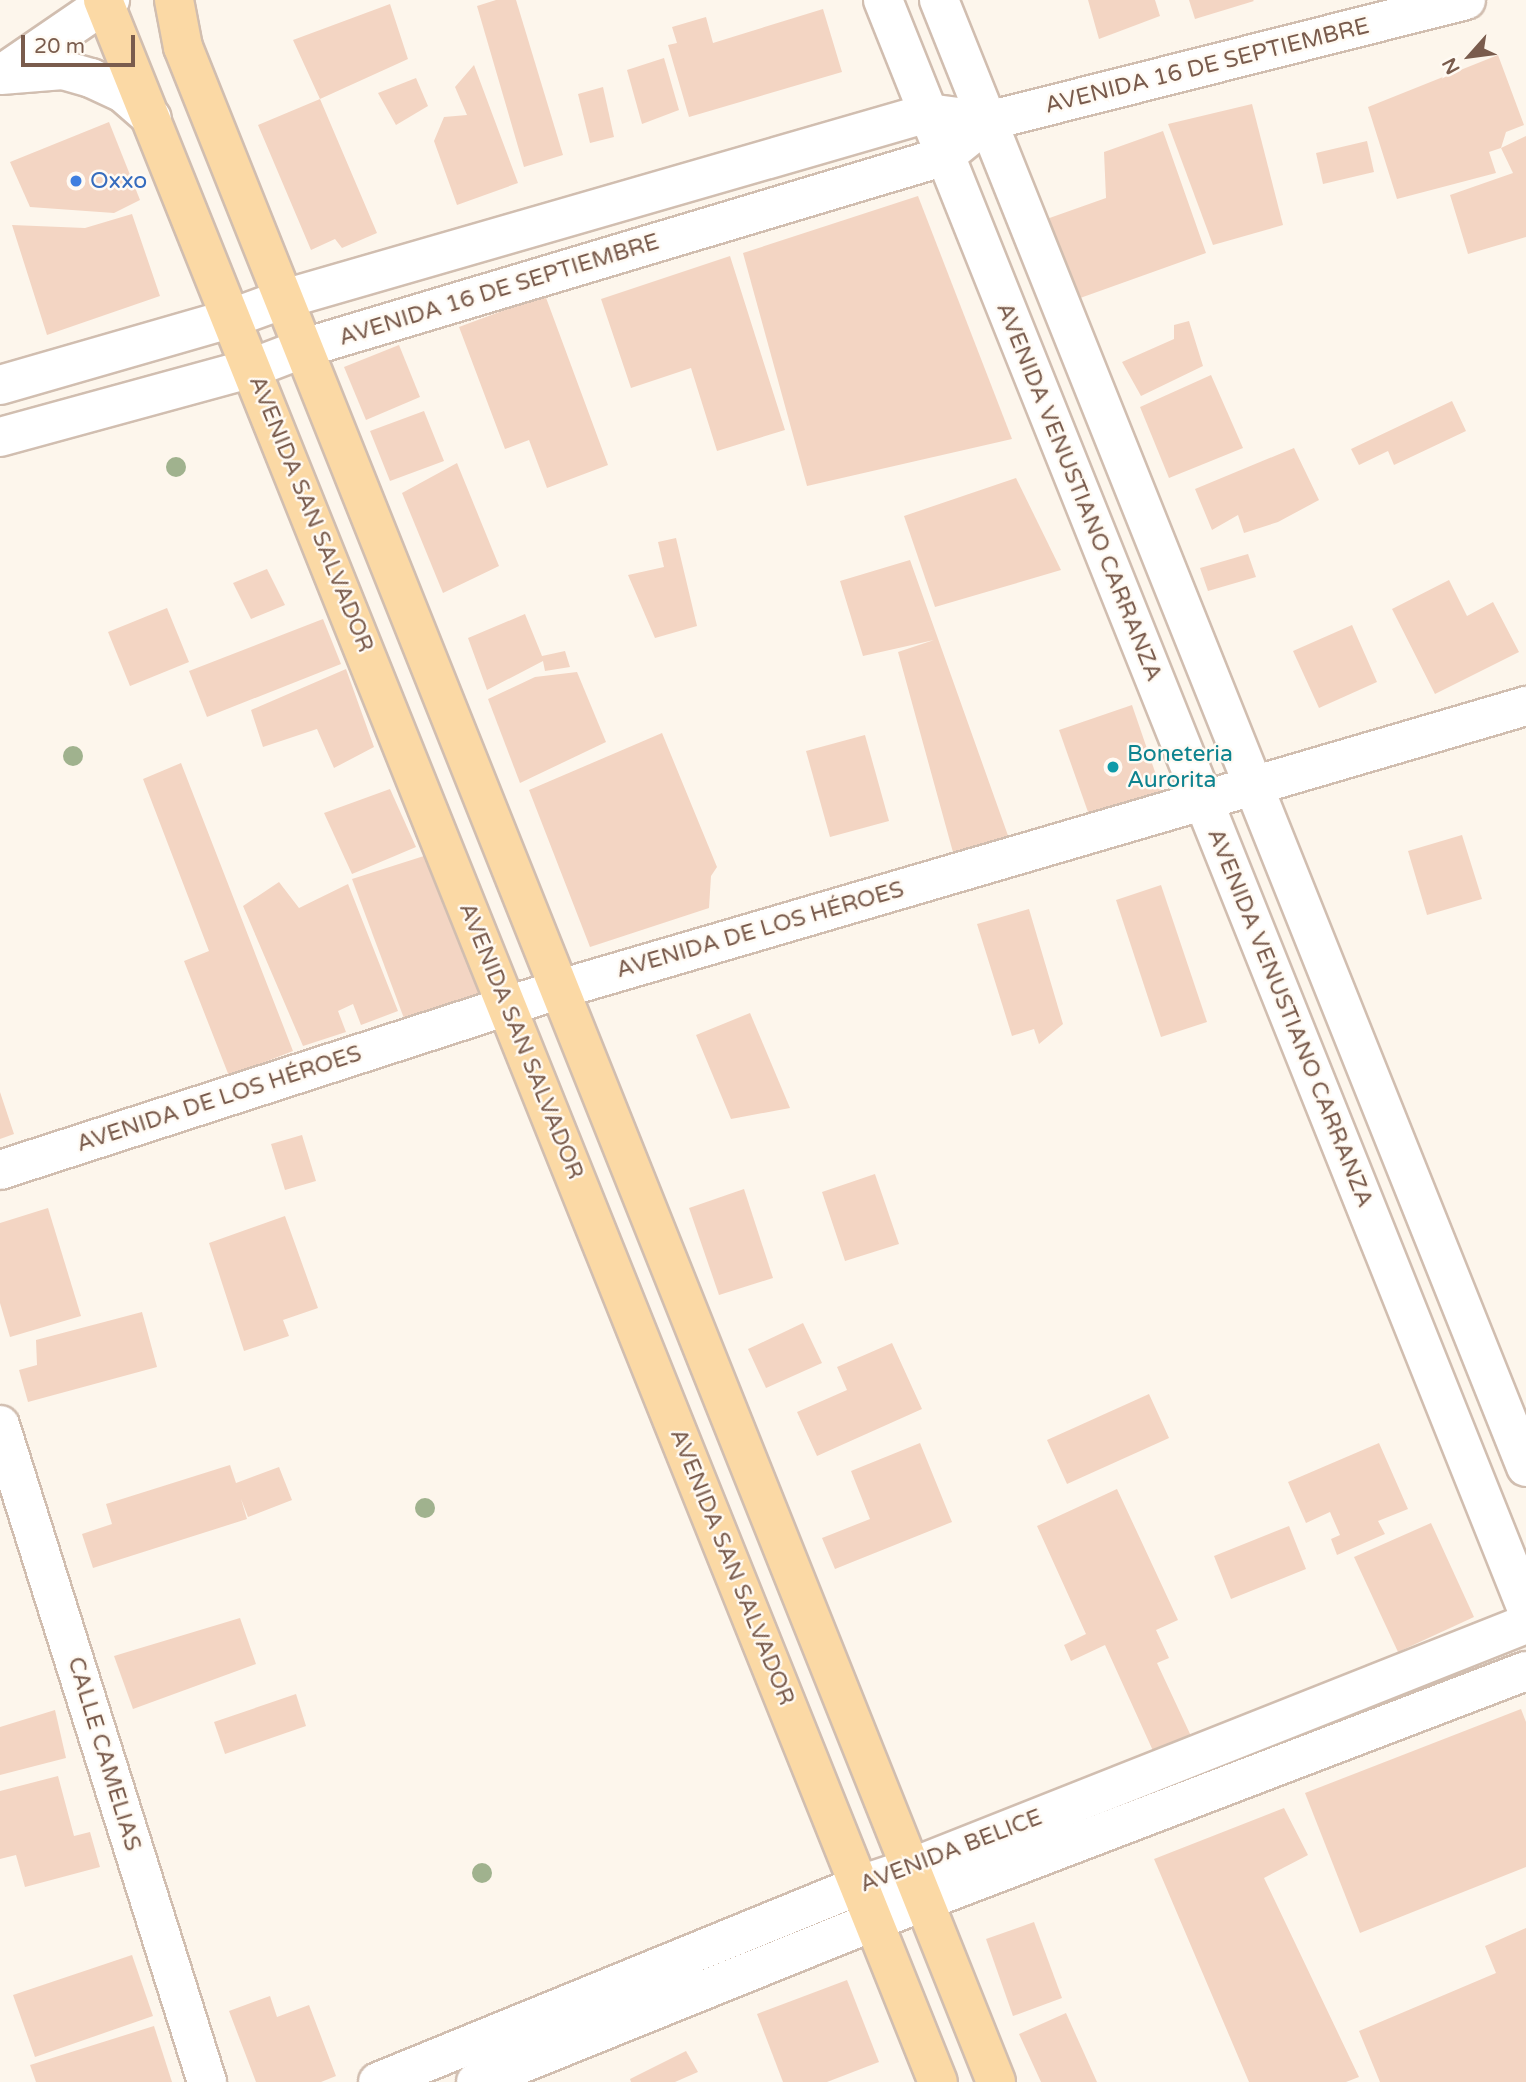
<!DOCTYPE html>
<meta charset="utf-8">
<style>
body{margin:0}
#map{position:relative;width:1526px;height:2082px;overflow:hidden;background:#fdf6ec;font-family:"Varela Round",sans-serif}
div>[style]{position:absolute}
[style*='--x']{left:calc(var(--x)*1px);top:calc(var(--y)*1px);width:calc(var(--w)*1px);rotate:calc(var(--a)*1deg)}
.building>*{inset:0;background:#f3d5c3}
.roads{filter:drop-shadow(2px 0 #d1beb0) drop-shadow(-2px 0 #d1beb0) drop-shadow(0 2px #d1beb0) drop-shadow(0 -2px #d1beb0)}
.street>*{height:38px;margin:-19px;padding:0 19px;transform-origin:19px;border-radius:19px;background:#fff}
.secondary>*{height:38px;margin:-19px;padding:0 19px;transform-origin:19px;border-radius:19px;background:#fff}
.primary>*{height:38px;margin:-19px;padding:0 19px;transform-origin:19px;border-radius:19px;background:#fbd9a5}
.trees>*{width:20px;height:20px;margin:-10px;border-radius:50%;background:#a0b28e}
.dots>*{width:19px;height:19px;translate:-50% -50%;box-sizing:border-box;border:4px solid #fffaf3;border-radius:50%}
span{translate:-50% -50%;white-space:nowrap;text-align:center;line-height:1.15;-webkit-text-stroke:5px #fffaf3;paint-order:stroke}
.street-label{font-size:23px;color:#7a5c4d}
.shop-label{font-size:23px;color:#366cbe}
.left{translate:0 -50%;text-align:left}
.culture-label{font-size:23px;color:#0d838f}
.north{position:absolute;left:1435px;top:21px;width:70px;height:70px;-webkit-text-stroke:5px #fffaf3;paint-order:stroke;rotate:242deg;font-size:19px;font-weight:700;line-height:28px;text-align:center;color:#7a5c4d}
.north::after{content:'';display:block;margin:auto;width:24px;height:32px;background:#7a5c4d;clip-path:polygon(50% 0,100% 100%,50% 72%,0 100%)}
.scale{position:absolute;left:21px;top:35px;width:114px;height:32px;box-sizing:border-box;border:4px solid #7a5c4d;border-top:0;padding-left:9px;font-size:21px;line-height:24px;white-space:nowrap;color:#7a5c4d;-webkit-text-stroke:5px #fffaf3;paint-order:stroke}
</style>
<div id="map">
<div class="building">
<i style="clip-path:polygon(496px 0,516px 0,563px 155px,524px 167px,477px 6px)"></i>
<i style="clip-path:polygon(1088px 0,1155px 0,1160px 16px,1099px 39px)"></i>
<i style="clip-path:polygon(1189px 0,1253px 0,1254px 1px,1195px 19px)"></i>
<i style="clip-path:polygon(390px 4px,408px 59px,320px 99px,377px 233px,342px 248px,335px 239px,311px 250px,258px 125px,320px 99px,293px 40px)"></i>
<i style="clip-path:polygon(823px 9px,842px 72px,689px 117px,668px 45px,677px 43px,672px 27px,706px 17px,713px 43px)"></i>
<i style="clip-path:polygon(1498px 55px,1524px 125px,1506px 132px,1501px 148px,1489px 152px,1496px 173px,1397px 199px,1368px 107px)"></i>
<i style="clip-path:polygon(664px 58px,679px 110px,642px 124px,627px 70px)"></i>
<i style="clip-path:polygon(474px 65px,518px 183px,457px 205px,434px 141px,444px 117px,467px 115px,455px 87px)"></i>
<i style="clip-path:polygon(416px 78px,428px 106px,396px 125px,378px 93px)"></i>
<i style="clip-path:polygon(603px 87px,614px 137px,590px 143px,578px 94px)"></i>
<i style="clip-path:polygon(1252px 104px,1283px 225px,1213px 245px,1168px 124px)"></i>
<i style="clip-path:polygon(109px 122px,140px 200px,114px 213px,30px 207px,10px 162px)"></i>
<i style="clip-path:polygon(1163px 131px,1206px 253px,1069px 302px,1041px 221px,1106px 198px,1104px 152px)"></i>
<i style="clip-path:polygon(1526px 136px,1526px 237px,1468px 254px,1450px 195px,1513px 173px,1501px 148px)"></i>
<i style="clip-path:polygon(1367px 141px,1374px 172px,1323px 184px,1316px 153px)"></i>
<i style="clip-path:polygon(918px 196px,1012px 439px,807px 486px,743px 253px)"></i>
<i style="clip-path:polygon(132px 214px,160px 296px,47px 335px,12px 225px,85px 228px)"></i>
<i style="clip-path:polygon(730px 256px,785px 430px,717px 451px,691px 368px,631px 388px,601px 299px)"></i>
<i style="clip-path:polygon(545px 295px,608px 465px,547px 488px,529px 440px,505px 449px,459px 327px)"></i>
<i style="clip-path:polygon(1189px 321px,1203px 366px,1141px 396px,1122px 362px,1174px 339px,1174px 325px)"></i>
<i style="clip-path:polygon(399px 345px,420px 397px,366px 420px,344px 367px)"></i>
<i style="clip-path:polygon(1211px 375px,1243px 448px,1169px 478px,1140px 407px)"></i>
<i style="clip-path:polygon(1452px 401px,1466px 431px,1394px 465px,1388px 451px,1359px 465px,1351px 449px)"></i>
<i style="clip-path:polygon(424px 411px,444px 461px,390px 481px,370px 431px)"></i>
<i style="clip-path:polygon(1294px 448px,1319px 500px,1278px 522px,1244px 533px,1238px 515px,1212px 530px,1195px 489px)"></i>
<i style="clip-path:polygon(457px 463px,499px 566px,443px 593px,402px 493px)"></i>
<i style="clip-path:polygon(1016px 478px,1061px 570px,935px 607px,904px 516px)"></i>
<i style="clip-path:polygon(676px 538px,697px 626px,655px 638px,628px 575px,664px 567px,658px 542px)"></i>
<i style="clip-path:polygon(1248px 554px,1256px 577px,1208px 591px,1200px 568px)"></i>
<i style="clip-path:polygon(910px 560px,1011px 844px,954px 856px,898px 652px,934px 640px,863px 656px,840px 581px)"></i>
<i style="clip-path:polygon(267px 569px,285px 605px,251px 619px,233px 583px)"></i>
<i style="clip-path:polygon(1449px 580px,1467px 616px,1493px 602px,1519px 652px,1435px 694px,1392px 609px)"></i>
<i style="clip-path:polygon(167px 608px,189px 662px,130px 686px,108px 632px)"></i>
<i style="clip-path:polygon(525px 614px,542px 656px,565px 651px,570px 667px,545px 671px,543px 661px,487px 690px,468px 638px)"></i>
<i style="clip-path:polygon(323px 619px,341px 664px,207px 717px,189px 671px)"></i>
<i style="clip-path:polygon(1352px 625px,1377px 682px,1319px 708px,1293px 651px)"></i>
<i style="clip-path:polygon(346px 669px,374px 747px,334px 768px,317px 729px,263px 747px,251px 710px)"></i>
<i style="clip-path:polygon(577px 672px,606px 742px,520px 783px,488px 699px,535px 677px)"></i>
<i style="clip-path:polygon(1132px 705px,1166px 804px,1094px 829px,1059px 730px)"></i>
<i style="clip-path:polygon(662px 733px,717px 867px,711px 876px,709px 908px,590px 947px,529px 790px)"></i>
<i style="clip-path:polygon(865px 735px,889px 821px,830px 837px,806px 751px)"></i>
<i style="clip-path:polygon(181px 763px,293px 1051px,229px 1076px,184px 961px,209px 951px,143px 779px)"></i>
<i style="clip-path:polygon(390px 789px,416px 847px,352px 874px,324px 813px)"></i>
<i style="clip-path:polygon(1462px 835px,1482px 899px,1427px 915px,1408px 851px)"></i>
<i style="clip-path:polygon(424px 856px,481px 995px,405px 1021px,352px 879px)"></i>
<i style="clip-path:polygon(279px 882px,299px 908px,348px 884px,398px 1011px,361px 1025px,353px 1004px,338px 1011px,346px 1032px,303px 1046px,243px 906px)"></i>
<i style="clip-path:polygon(1161px 885px,1207px 1022px,1161px 1037px,1116px 900px)"></i>
<i style="clip-path:polygon(1029px 909px,1063px 1024px,1039px 1044px,1034px 1029px,1012px 1036px,977px 924px)"></i>
<i style="clip-path:polygon(750px 1013px,790px 1108px,731px 1119px,696px 1035px)"></i>
<i style="clip-path:polygon(0 1092px,14px 1134px,0 1139px)"></i>
<i style="clip-path:polygon(302px 1135px,316px 1181px,285px 1190px,271px 1144px)"></i>
<i style="clip-path:polygon(875px 1174px,899px 1244px,845px 1261px,822px 1192px)"></i>
<i style="clip-path:polygon(744px 1189px,773px 1278px,719px 1295px,689px 1208px)"></i>
<i style="clip-path:polygon(48px 1208px,81px 1316px,10px 1337px,0 1303px,0 1223px)"></i>
<i style="clip-path:polygon(285px 1216px,318px 1308px,283px 1320px,289px 1336px,244px 1351px,209px 1243px)"></i>
<i style="clip-path:polygon(142px 1312px,157px 1367px,28px 1402px,19px 1370px,37px 1365px,36px 1340px)"></i>
<i style="clip-path:polygon(803px 1323px,822px 1363px,766px 1388px,748px 1349px)"></i>
<i style="clip-path:polygon(892px 1343px,922px 1409px,817px 1456px,797px 1412px,847px 1390px,837px 1367px)"></i>
<i style="clip-path:polygon(1149px 1394px,1169px 1438px,1067px 1484px,1047px 1440px)"></i>
<i style="clip-path:polygon(920px 1443px,952px 1522px,835px 1569px,822px 1538px,870px 1519px,851px 1471px)"></i>
<i style="clip-path:polygon(1379px 1443px,1408px 1509px,1378px 1521px,1385px 1534px,1337px 1555px,1331px 1539px,1340px 1535px,1330px 1512px,1306px 1523px,1288px 1482px)"></i>
<i style="clip-path:polygon(230px 1465px,236px 1483px,279px 1467px,292px 1500px,248px 1517px,241px 1499px,247px 1519px,93px 1568px,82px 1534px,112px 1524px,106px 1504px)"></i>
<i style="clip-path:polygon(1117px 1489px,1178px 1620px,1156px 1630px,1169px 1658px,1157px 1663px,1191px 1736px,1154px 1753px,1105px 1645px,1071px 1661px,1064px 1645px,1086px 1634px,1037px 1526px)"></i>
<i style="clip-path:polygon(1431px 1523px,1474px 1617px,1398px 1652px,1354px 1557px)"></i>
<i style="clip-path:polygon(1289px 1526px,1306px 1569px,1231px 1599px,1214px 1556px)"></i>
<i style="clip-path:polygon(240px 1618px,256px 1664px,133px 1709px,114px 1656px)"></i>
<i style="clip-path:polygon(296px 1694px,306px 1726px,225px 1754px,214px 1722px)"></i>
<i style="clip-path:polygon(1521px 1709px,1526px 1722px,1526px 1867px,1360px 1933px,1305px 1793px)"></i>
<i style="clip-path:polygon(55px 1710px,66px 1758px,0 1775px,0 1727px)"></i>
<i style="clip-path:polygon(58px 1776px,74px 1836px,90px 1832px,100px 1867px,25px 1887px,16px 1855px,0 1859px,0 1791px)"></i>
<i style="clip-path:polygon(1284px 1808px,1308px 1855px,1264px 1878px,1359px 2077px,1346px 2082px,1249px 2082px,1154px 1859px)"></i>
<i style="clip-path:polygon(1034px 1922px,1062px 1998px,1013px 2016px,986px 1939px)"></i>
<i style="clip-path:polygon(1526px 1928px,1526px 2082px,1380px 2082px,1359px 2031px,1496px 1973px,1485px 1946px)"></i>
<i style="clip-path:polygon(132px 1955px,153px 2016px,35px 2057px,13px 1995px)"></i>
<i style="clip-path:polygon(847px 1980px,879px 2062px,827px 2082px,783px 2082px,757px 2014px)"></i>
<i style="clip-path:polygon(270px 1996px,277px 2017px,309px 2005px,336px 2076px,321px 2082px,256px 2082px,229px 2011px)"></i>
<i style="clip-path:polygon(1066px 2013px,1097px 2082px,1041px 2082px,1019px 2034px)"></i>
<i style="clip-path:polygon(154px 2026px,172px 2082px,36px 2082px,30px 2065px)"></i>
<i style="clip-path:polygon(686px 2051px,698px 2072px,675px 2082px,631px 2082px,630px 2079px)"></i>
</div>
<div class="roads">
<div class="street">
<i style="--x:0;--y:385;--w:241;--a:-16.1"></i>
<i style="--x:232;--y:318;--w:55;--a:-20.1"></i>
<i style="--x:284;--y:299;--w:670;--a:-16.11"></i>
<i style="--x:928;--y:113;--w:61;--a:7.6"></i>
<i style="--x:988;--y:121;--w:493;--a:-14.2"></i>
<i style="--x:0;--y:437;--w:261;--a:-15.3"></i>
<i style="--x:252;--y:368;--w:56;--a:-21"></i>
<i style="--x:304;--y:348;--w:669;--a:-16.67"></i>
<i style="--x:945;--y:156;--w:33;--a:-39"></i>
<i style="--x:0;--y:1425;--w:689;--a:72.51"></i>
<i style="--x:378;--y:2082;--w:521;--a:-22.23"></i>
<i style="--x:860;--y:1885;--w:54;--a:-18.4"></i>
<i style="--x:911;--y:1868;--w:662;--a:-21.64"></i>
<i style="--x:476;--y:2082;--w:483;--a:-22"></i>
<i style="--x:924;--y:1901;--w:644;--a:-20.91"></i>
</div>
<div class="secondary">
<i style="--x:883;--y:0;--w:1731;--a:68.19"></i>
<i style="--x:939;--y:0;--w:1580;--a:68.19"></i>
<i style="--x:2;--y:74;--w:131;--a:-34.4"></i>
<i style="--x:1;--y:75;--w:62;--a:-4.6"></i>
<i style="--x:63;--y:70;--w:29;--a:16"></i>
<i style="--x:91;--y:78;--w:35;--a:25"></i>
<i style="--x:123;--y:93;--w:38;--a:41"></i>
<i style="--x:0;--y:1170;--w:589;--a:-17.91"></i>
<i style="--x:560;--y:989;--w:1007;--a:-16.33"></i>
</div>
<div class="primary">
<i style="--x:103;--y:0;--w:2243;--a:68.15"></i>
<i style="--x:174;--y:0;--w:48;--a:79.2"></i>
<i style="--x:183;--y:47;--w:2191;--a:68.22"></i>
</div>
</div>
<div class="trees">
<i style="left:176px;top:467px"></i>
<i style="left:73px;top:756px"></i>
<i style="left:425px;top:1508px"></i>
<i style="left:482px;top:1873px"></i>
</div>
<div class="dots">
<i style="left:76px;top:181px;background:#3f7fe0"></i>
<i style="left:1113px;top:767px;background:#0f9aa8"></i>
</div>
<div class="street-label">
<span style="left:1207px;top:66px;rotate:-14deg">AVENIDA 16 DE SEPTIEMBRE</span>
<span style="left:499px;top:290px;rotate:-17deg">AVENIDA 16 DE SEPTIEMBRE</span>
<span style="left:1079px;top:492px;rotate:68deg">AVENIDA VENUSTIANO CARRANZA</span>
<span style="left:311px;top:514px;rotate:68deg">AVENIDA SAN SALVADOR</span>
<span style="left:760px;top:930px;rotate:-16deg">AVENIDA DE LOS HÉROES</span>
<span style="left:1290px;top:1018px;rotate:68deg">AVENIDA VENUSTIANO CARRANZA</span>
<span style="left:521px;top:1041px;rotate:68deg">AVENIDA SAN SALVADOR</span>
<span style="left:219px;top:1099px;rotate:-18deg">AVENIDA DE LOS HÉROES</span>
<span style="left:732px;top:1567px;rotate:68deg">AVENIDA SAN SALVADOR</span>
<span style="left:104px;top:1754px;rotate:73deg">CALLE CAMELIAS</span>
<span style="left:951px;top:1851px;rotate:-21deg">AVENIDA BELICE</span>
</div>
<div class="shop-label">
<span class="left" style="left:90px;top:181px">Oxxo</span>
</div>
<div class="culture-label">
<span class="left" style="left:1127px;top:767px">Boneteria<br>Aurorita</span>
</div>
<div class="north">N</div>
<div class="scale">20 m</div>
</div>
